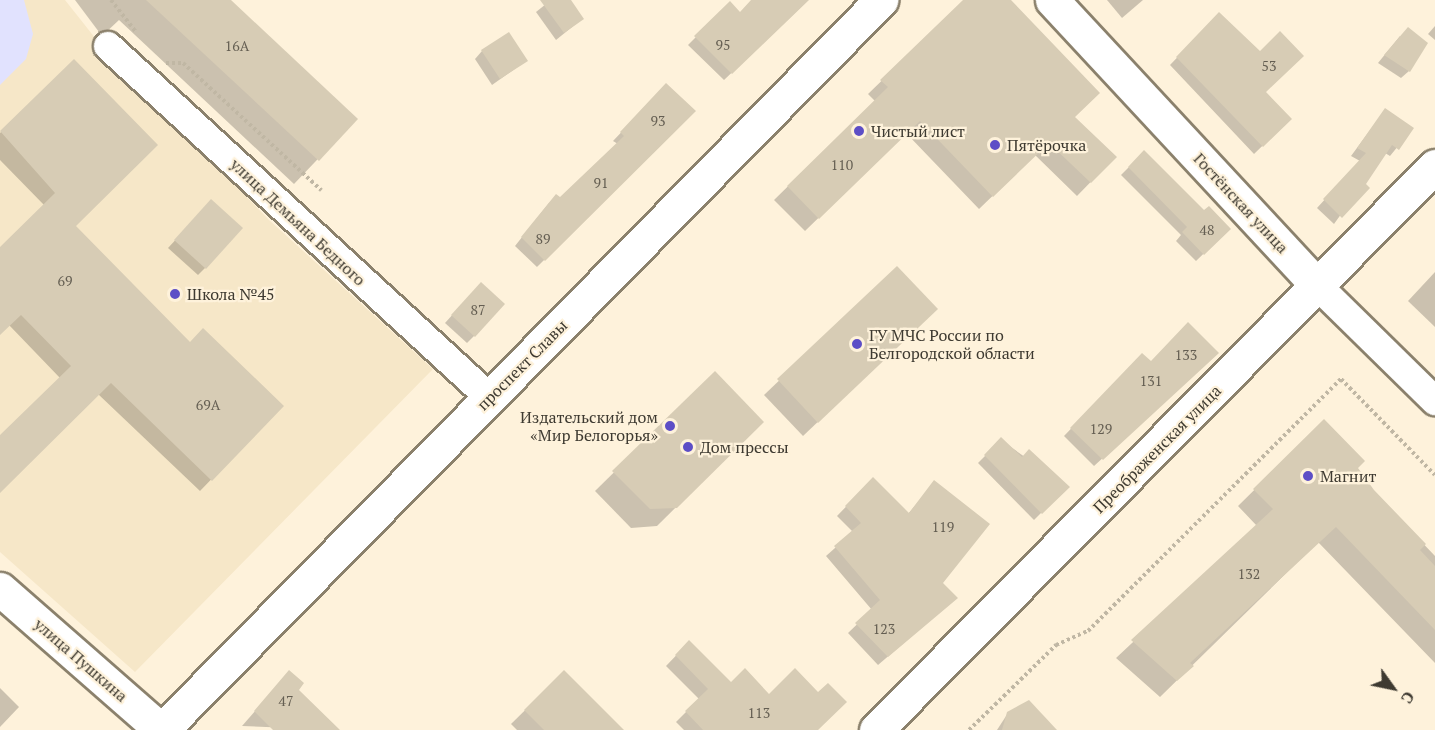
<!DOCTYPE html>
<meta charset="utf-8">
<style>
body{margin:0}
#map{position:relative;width:1435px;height:730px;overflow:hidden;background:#fef2db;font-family:"PT Serif",serif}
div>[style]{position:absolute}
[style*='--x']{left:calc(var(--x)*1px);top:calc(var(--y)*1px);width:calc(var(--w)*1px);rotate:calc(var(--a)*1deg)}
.built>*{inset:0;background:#f6e7c8}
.green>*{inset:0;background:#e1e2fe}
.shadow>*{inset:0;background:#0003}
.building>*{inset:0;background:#d7ccb5}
.path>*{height:4px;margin-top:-2px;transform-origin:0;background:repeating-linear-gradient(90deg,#c0b7a4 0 3px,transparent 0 6px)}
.roads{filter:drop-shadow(2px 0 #8b816c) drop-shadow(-2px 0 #8b816c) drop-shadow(0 2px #8b816c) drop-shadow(0 -2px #8b816c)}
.street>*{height:28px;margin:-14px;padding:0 14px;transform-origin:14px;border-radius:14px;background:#fff}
.secondary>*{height:33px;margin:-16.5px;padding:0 16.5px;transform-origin:16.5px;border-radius:16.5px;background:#fff}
.primary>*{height:33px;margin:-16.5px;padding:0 16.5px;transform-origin:16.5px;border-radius:16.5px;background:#fff}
.dots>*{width:16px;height:16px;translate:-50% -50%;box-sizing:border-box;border:3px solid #fef2db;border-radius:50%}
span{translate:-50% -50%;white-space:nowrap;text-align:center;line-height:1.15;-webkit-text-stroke:4.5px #fef2db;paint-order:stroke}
.number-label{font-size:14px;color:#645e52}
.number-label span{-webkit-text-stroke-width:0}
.poi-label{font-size:16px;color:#3e3a31}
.left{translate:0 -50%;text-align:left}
.right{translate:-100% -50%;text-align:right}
.street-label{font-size:16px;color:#3e3a31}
.north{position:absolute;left:1363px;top:658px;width:60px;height:60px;-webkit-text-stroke:4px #fef2db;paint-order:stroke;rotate:123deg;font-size:16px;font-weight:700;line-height:24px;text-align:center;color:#3e3a31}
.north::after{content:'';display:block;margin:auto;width:21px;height:27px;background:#3e3a31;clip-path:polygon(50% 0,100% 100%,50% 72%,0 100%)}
</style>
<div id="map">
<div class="built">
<i style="clip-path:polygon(0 0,65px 0,107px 53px,269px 220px,433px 369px,135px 672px,0 552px)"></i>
</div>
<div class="green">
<i style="clip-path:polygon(0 0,24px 0,33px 34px,26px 59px,0 85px)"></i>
</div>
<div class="shadow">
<i style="clip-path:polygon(75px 0,229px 0,356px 119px,294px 184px,119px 20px,102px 36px)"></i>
<i style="clip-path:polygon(551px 0,569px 0,582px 19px,556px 40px,536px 12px)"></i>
<i style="clip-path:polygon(752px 0,800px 8px,724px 80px,688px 45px,730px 3px,740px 14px)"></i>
<i style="clip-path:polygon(965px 0,1002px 0,1073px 117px,1115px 157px,1077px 196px,1035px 155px,979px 209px,906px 133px,805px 231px,774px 200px,875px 101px,868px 94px)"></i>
<i style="clip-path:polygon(1107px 0,1143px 0,1122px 18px)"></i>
<i style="clip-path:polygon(1219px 14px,1264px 93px,1290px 119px,1254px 154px,1170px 65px)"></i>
<i style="clip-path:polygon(1435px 26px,1435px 40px,1428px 34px)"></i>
<i style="clip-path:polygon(1400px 36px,1409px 71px,1401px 78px,1378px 63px)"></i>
<i style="clip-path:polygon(482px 51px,526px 61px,492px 85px,475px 59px)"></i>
<i style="clip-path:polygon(74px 61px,74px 226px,190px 344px,282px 406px,200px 491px,98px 394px,0 491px,0 437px,60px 378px,9px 325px,0 334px,0 249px,44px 205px,0 160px,0 133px)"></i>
<i style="clip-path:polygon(666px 85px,694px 111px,537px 267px,515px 246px,549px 203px,560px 199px,618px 144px,613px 141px)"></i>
<i style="clip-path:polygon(1385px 110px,1412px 129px,1390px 156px,1385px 153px,1334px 224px,1317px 208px,1360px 161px,1351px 156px)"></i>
<i style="clip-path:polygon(1144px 152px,1204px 212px,1229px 229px,1196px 261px,1176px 241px,1181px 235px,1121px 175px)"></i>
<i style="clip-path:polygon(204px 209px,205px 268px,198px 275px,168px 248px)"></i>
<i style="clip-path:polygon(897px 268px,922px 323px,803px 436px,764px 395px)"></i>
<i style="clip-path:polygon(1435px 272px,1435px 327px,1408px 301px)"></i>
<i style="clip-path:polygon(473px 292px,474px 336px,467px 343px,445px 323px)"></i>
<i style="clip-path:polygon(1142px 355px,1150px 363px,1210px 360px,1094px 466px,1064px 436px)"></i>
<i style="clip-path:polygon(715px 373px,762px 422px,657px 526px,631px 528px,595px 491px)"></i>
<i style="clip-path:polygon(1324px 421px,1373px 491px,1435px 556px,1435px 663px,1318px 542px,1160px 697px,1116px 658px,1257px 526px,1238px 506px)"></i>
<i style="clip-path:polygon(1001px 440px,1067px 487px,1034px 520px,978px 463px)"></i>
<i style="clip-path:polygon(873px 479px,908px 514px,935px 482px,941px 583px,956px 598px,878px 665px,848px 633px,872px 610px,826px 556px,853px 532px,837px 516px)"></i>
<i style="clip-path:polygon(689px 642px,731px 684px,769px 696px,815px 730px,684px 730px,676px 722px,699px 699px,666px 666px)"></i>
<i style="clip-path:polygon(289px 672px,297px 690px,338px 730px,242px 726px)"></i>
<i style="clip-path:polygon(564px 672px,622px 730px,517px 730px,511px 724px)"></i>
<i style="clip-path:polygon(0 688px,19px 707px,0 727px)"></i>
<i style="clip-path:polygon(1008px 713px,1055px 730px,997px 730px)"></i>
</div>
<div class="building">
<i style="clip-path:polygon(146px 0,231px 0,358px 119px,319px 161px)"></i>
<i style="clip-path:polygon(540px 0,571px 0,584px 19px,564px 33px)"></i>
<i style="clip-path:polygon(751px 0,809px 0,732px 74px,694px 36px,730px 1px,740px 12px)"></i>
<i style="clip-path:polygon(963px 0,1011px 0,1100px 93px,1075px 117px,1117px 157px,1091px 183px,1049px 143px,993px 197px,920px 121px,819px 219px,787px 186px,888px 87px,880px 80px)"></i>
<i style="clip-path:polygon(1219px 12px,1260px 51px,1280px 31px,1304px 56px,1266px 92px,1292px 119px,1263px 147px,1176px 57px)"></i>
<i style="clip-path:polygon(1408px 27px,1428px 43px,1410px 72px,1384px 55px)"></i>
<i style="clip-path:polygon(509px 32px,528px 61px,500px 79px,481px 50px)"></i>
<i style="clip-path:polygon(74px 59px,158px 145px,76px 226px,190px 342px,203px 328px,284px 406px,212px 481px,111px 383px,0 493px,0 435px,71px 366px,21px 315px,0 335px,0 247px,55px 193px,0 131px)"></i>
<i style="clip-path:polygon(666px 83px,696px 111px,545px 261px,521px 237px,556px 194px,560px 197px,624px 136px,620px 132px)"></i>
<i style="clip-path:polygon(1385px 108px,1414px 128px,1399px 150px,1392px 145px,1366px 184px,1370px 188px,1342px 218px,1323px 199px,1366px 153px,1357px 148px)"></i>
<i style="clip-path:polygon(1144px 150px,1204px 210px,1209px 206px,1231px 229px,1204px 255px,1182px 232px,1187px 227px,1128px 167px)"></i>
<i style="clip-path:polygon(211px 199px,243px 228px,206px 269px,174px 240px)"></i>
<i style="clip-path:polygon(897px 266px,938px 309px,818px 423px,777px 379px)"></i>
<i style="clip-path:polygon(481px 282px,505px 304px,475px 337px,451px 315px)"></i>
<i style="clip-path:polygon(1188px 322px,1219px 353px,1103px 460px,1070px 428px,1142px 353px,1151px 361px)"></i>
<i style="clip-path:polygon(715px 371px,764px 422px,677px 508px,650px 509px,612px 471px)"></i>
<i style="clip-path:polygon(1324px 419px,1365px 461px,1358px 468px,1374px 490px,1426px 544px,1420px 550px,1435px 566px,1435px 630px,1336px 527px,1190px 663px,1194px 666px,1177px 681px,1131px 640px,1273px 509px,1253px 489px)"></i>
<i style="clip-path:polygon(1001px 437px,1022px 457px,1029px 449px,1070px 487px,1042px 514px,984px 455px)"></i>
<i style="clip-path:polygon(873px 477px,909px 513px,934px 480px,990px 524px,943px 583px,958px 598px,888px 657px,855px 623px,880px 600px,834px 546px,861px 523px,845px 506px)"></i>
<i style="clip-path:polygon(689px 640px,731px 682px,745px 668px,769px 694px,795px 668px,818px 692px,828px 683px,847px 702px,818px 730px,703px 730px,685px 711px,708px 689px,675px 655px)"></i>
<i style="clip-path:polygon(289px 670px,304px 683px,299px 690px,340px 730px,273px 730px,254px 711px)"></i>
<i style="clip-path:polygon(564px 670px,624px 730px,544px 730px,524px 710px)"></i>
<i style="clip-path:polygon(1029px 700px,1057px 730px,1002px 730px,1007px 712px)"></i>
</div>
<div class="path">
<i style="--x:111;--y:0;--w:41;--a:52"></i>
<i style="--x:166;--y:63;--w:17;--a:0"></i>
<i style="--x:183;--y:63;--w:188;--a:42.6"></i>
<i style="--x:969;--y:730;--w:122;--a:-44.3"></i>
<i style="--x:1056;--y:645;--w:35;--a:-24"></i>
<i style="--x:1088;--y:631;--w:357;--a:-44.9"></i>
<i style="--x:1341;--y:379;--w:134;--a:45.6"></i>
</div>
<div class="roads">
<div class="street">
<i style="--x:108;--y:46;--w:519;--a:42.66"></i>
<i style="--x:1319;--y:287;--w:163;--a:44.5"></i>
</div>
<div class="secondary">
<i style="--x:1052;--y:0;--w:392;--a:47.1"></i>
<i style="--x:0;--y:589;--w:214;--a:41.2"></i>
</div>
<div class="primary">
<i style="--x:162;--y:730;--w:1025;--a:-45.43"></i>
<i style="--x:876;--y:730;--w:794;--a:-45.26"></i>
</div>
</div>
<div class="dots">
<i style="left:859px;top:131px;background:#5d4ec6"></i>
<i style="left:995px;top:145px;background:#5d4ec6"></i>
<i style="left:175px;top:294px;background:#5d4ec6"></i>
<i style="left:857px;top:344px;background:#5d4ec6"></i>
<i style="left:670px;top:426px;background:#5d4ec6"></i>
<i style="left:688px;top:447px;background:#5d4ec6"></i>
<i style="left:1308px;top:476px;background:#5d4ec6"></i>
</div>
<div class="number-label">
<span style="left:723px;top:45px">95</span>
<span style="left:237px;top:46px">16А</span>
<span style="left:1269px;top:66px">53</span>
<span style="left:658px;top:121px">93</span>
<span style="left:842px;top:165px">110</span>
<span style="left:601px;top:183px">91</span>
<span style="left:1207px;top:230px">48</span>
<span style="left:543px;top:239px">89</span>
<span style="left:65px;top:281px">69</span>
<span style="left:478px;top:310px">87</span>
<span style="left:1186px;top:355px">133</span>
<span style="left:1151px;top:381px">131</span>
<span style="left:208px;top:405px">69А</span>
<span style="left:1101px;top:429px">129</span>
<span style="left:943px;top:527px">119</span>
<span style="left:1249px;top:574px">132</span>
<span style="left:884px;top:629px">123</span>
<span style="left:286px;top:701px">47</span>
<span style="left:759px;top:713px">113</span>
</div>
<div class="poi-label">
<span class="left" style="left:871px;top:131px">Чистый лист</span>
<span class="left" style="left:1007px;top:145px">Пятёрочка</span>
<span class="left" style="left:187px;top:294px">Школа №45</span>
<span class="left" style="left:869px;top:344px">ГУ МЧС России по<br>Белгородской области</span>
<span class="right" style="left:658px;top:426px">Издательский дом<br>«Мир Белогорья»</span>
<span class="left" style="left:700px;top:447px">Дом прессы</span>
<span class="left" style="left:1320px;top:476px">Магнит</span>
</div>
<div class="street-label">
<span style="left:1241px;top:203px;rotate:47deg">Гостёнская улица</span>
<span style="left:298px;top:222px;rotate:43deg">улица Демьяна Бедного</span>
<span style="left:522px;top:365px;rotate:-45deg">проспект Славы</span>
<span style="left:1157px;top:449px;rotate:-45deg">Преображенская улица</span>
<span style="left:81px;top:660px;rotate:41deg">улица Пушкина</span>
</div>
<div class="north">С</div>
</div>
